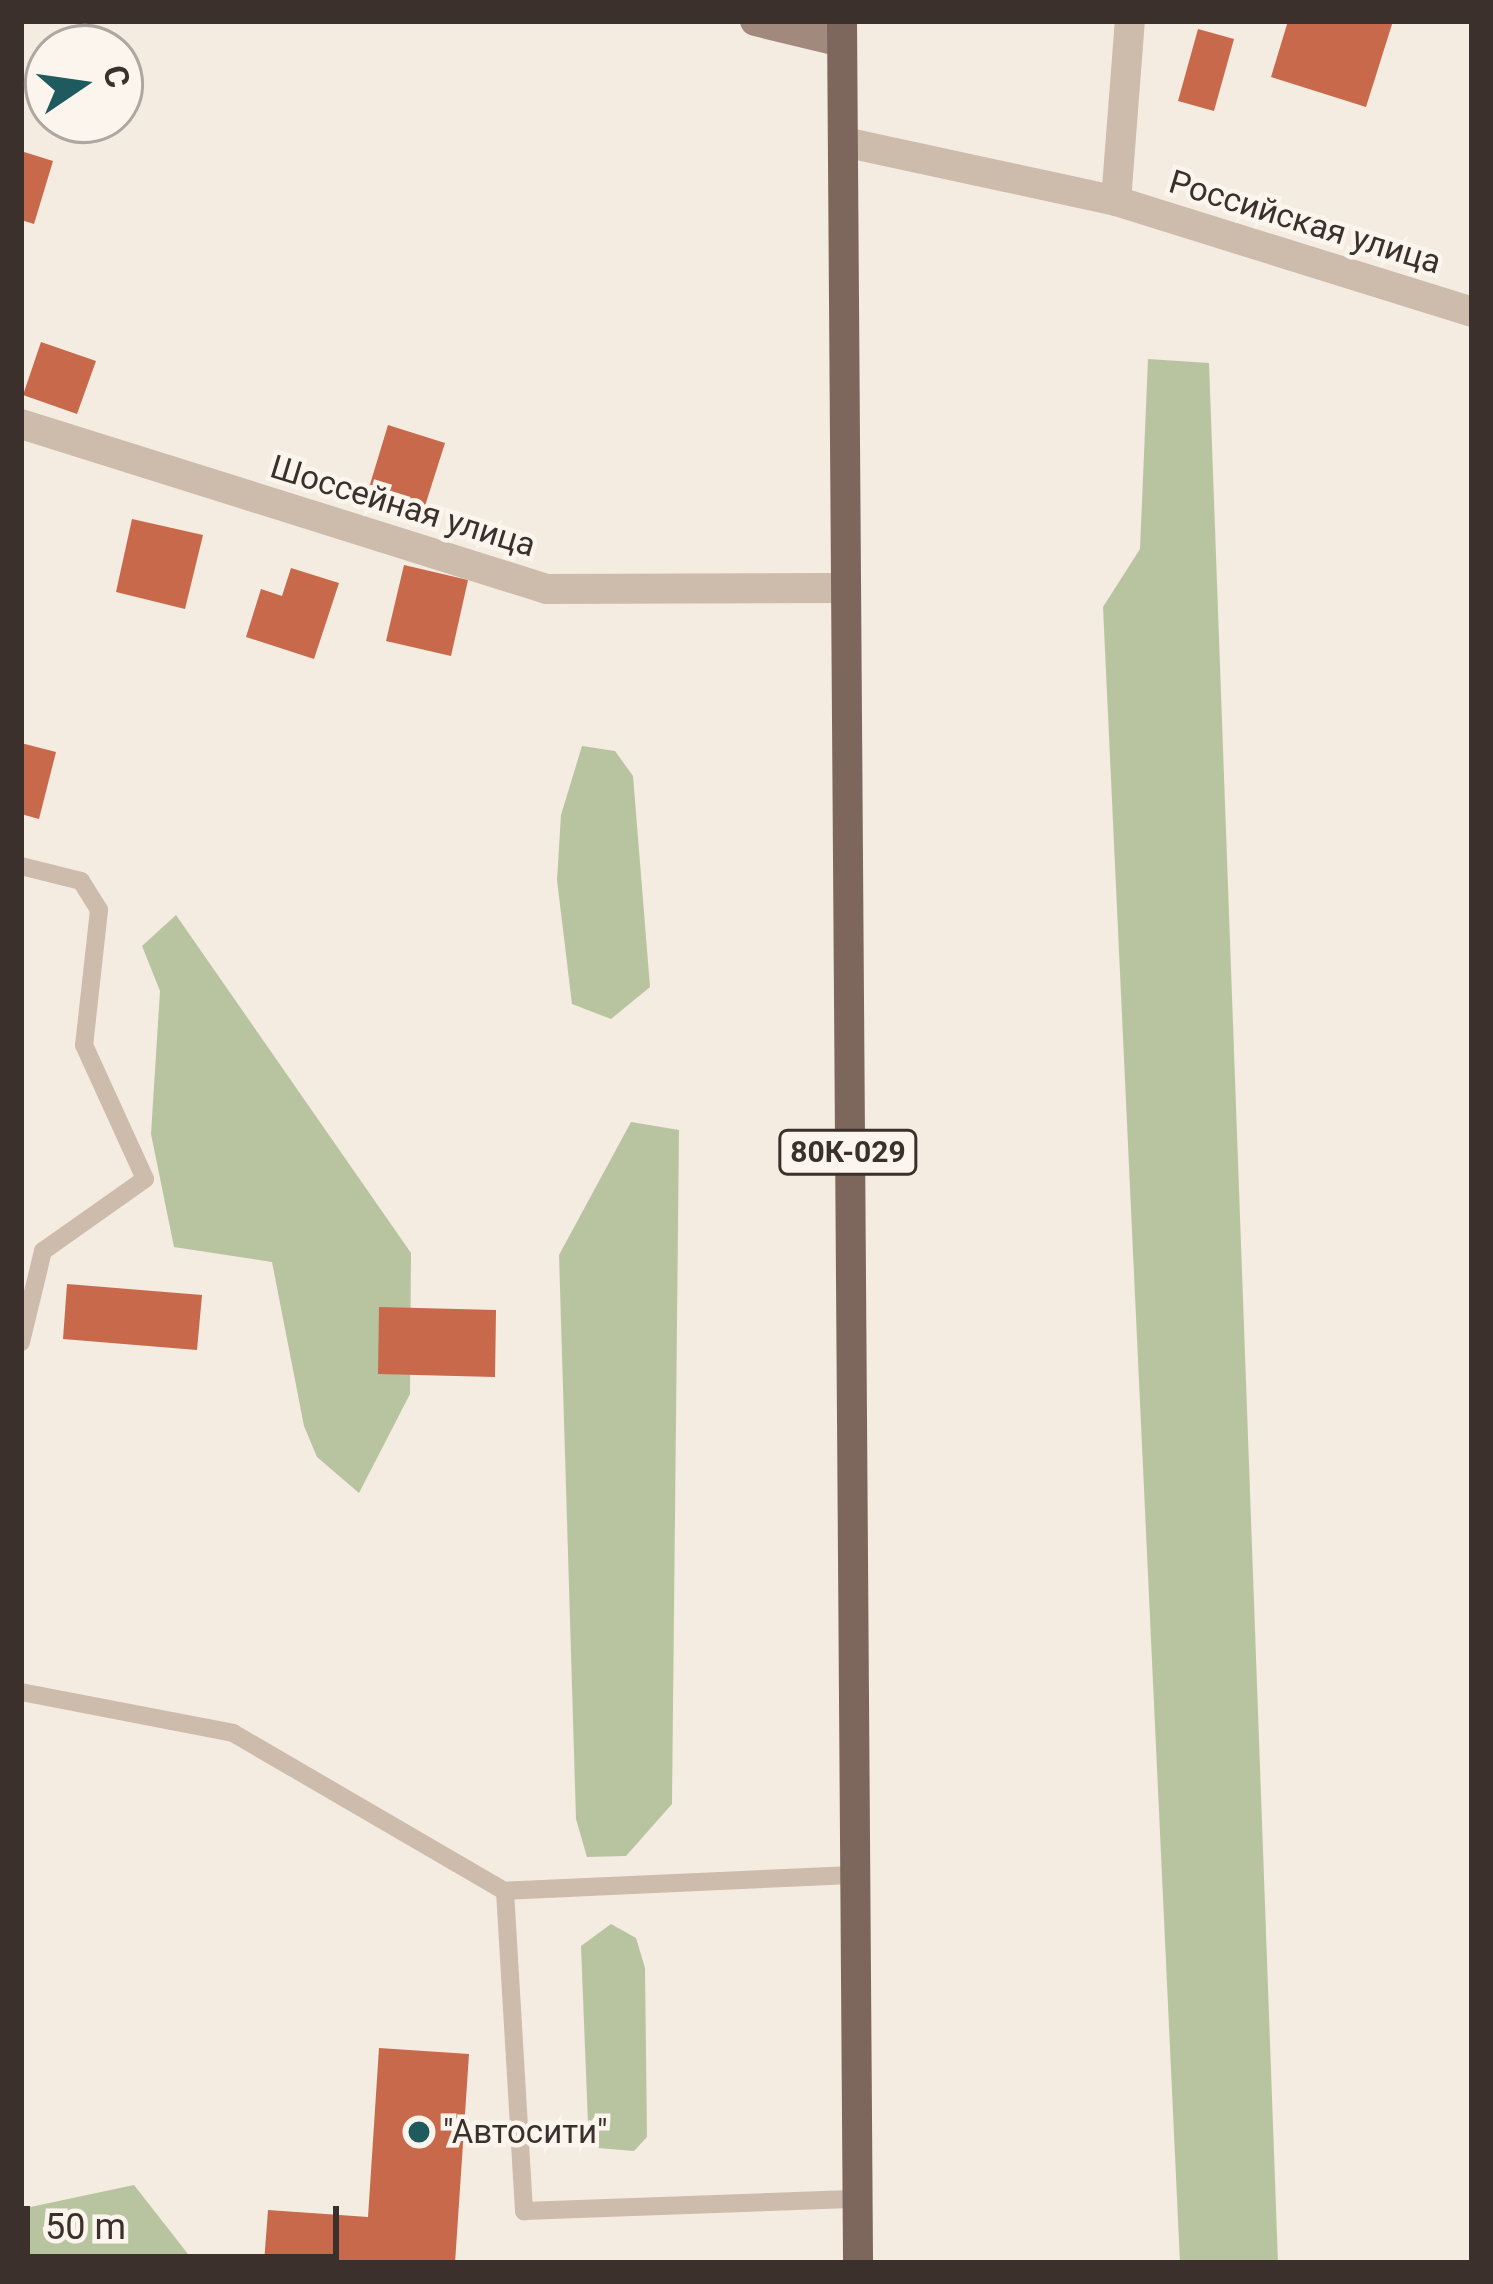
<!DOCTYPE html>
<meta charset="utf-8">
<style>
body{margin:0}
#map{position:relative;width:1493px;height:2284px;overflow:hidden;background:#f4ebe1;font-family:Roboto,sans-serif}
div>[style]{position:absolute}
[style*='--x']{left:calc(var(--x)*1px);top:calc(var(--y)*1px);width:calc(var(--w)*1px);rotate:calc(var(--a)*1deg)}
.green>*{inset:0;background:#b8c4a0}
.building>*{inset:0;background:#c8694b}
.lane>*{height:18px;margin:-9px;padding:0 9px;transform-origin:9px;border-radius:9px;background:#cdbbac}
.street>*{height:30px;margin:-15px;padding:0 15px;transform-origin:15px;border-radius:15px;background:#cdbbac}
.secondary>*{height:30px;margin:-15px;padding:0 15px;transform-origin:15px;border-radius:15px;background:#a18a7d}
.primary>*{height:30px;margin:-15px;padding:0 15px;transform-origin:15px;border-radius:15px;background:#7d675c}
.dots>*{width:33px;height:33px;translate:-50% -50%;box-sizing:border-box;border:6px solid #fbf5ee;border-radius:50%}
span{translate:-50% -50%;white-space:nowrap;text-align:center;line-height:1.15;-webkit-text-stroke:9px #fbf5ee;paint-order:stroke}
.shield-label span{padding:3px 9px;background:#fbf5ee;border:3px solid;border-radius:9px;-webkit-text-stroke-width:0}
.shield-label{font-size:30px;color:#3b302b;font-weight:700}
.street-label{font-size:33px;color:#3b302b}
.poi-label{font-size:33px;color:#3b302b}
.left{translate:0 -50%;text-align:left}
.frame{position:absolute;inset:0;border:24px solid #3b302b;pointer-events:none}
.north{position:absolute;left:24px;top:24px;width:120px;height:120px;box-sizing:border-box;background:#fbf5ee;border:3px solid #aea6a0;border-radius:50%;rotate:77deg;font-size:33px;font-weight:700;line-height:48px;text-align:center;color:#3b302b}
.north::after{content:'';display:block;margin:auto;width:42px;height:54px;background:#1f5a5e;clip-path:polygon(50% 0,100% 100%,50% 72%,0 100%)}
.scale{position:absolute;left:24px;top:2206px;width:315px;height:54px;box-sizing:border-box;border:6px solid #3b302b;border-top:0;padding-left:15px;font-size:36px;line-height:42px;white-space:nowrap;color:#3b302b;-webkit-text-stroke:9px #fbf5ee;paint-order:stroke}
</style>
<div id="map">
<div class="green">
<i style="clip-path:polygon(1148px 359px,1209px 363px,1278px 2263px,1180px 2263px,1103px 607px,1140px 549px)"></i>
<i style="clip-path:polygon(582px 746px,615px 751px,633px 776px,650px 987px,611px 1019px,572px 1004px,557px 880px,561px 815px)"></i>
<i style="clip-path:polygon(176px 915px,411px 1253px,410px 1394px,359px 1493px,317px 1457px,304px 1426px,272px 1262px,174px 1247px,151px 1134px,160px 991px,142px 946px)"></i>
<i style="clip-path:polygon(631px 1122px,679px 1130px,672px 1804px,626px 1856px,587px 1857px,576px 1819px,559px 1255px)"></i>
<i style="clip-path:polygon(611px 1924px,636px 1938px,645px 1968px,647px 2137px,634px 2151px,598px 2148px,588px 2124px,581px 1946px)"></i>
<i style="clip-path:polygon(134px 2185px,195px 2263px,21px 2263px,21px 2209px)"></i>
</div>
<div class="building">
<i style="clip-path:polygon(1288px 21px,1393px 21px,1366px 107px,1271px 77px)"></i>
<i style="clip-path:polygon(1198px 29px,1234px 39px,1214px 111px,1178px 101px)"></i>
<i style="clip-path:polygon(21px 151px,53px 161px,34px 224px,21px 220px)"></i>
<i style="clip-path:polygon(41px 342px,96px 361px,77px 414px,23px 395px)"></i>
<i style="clip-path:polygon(388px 425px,445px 443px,424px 509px,368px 491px)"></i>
<i style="clip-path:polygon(132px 519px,203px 535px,185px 609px,116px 592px)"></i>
<i style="clip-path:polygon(404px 565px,468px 580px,451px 656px,386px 641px)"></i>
<i style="clip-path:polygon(291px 568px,339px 583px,314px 659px,246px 637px,261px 589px,282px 596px)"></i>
<i style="clip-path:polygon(21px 743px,56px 752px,39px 819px,21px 814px)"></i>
<i style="clip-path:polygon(67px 1284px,202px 1295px,197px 1350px,63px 1339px)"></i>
<i style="clip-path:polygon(379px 1307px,496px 1310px,495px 1377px,378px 1374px)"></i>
<i style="clip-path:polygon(379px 2048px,469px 2054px,455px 2263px,264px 2263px,268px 2210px,368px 2217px)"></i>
</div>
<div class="lane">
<i style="--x:21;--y:866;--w:62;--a:14"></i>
<i style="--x:81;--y:881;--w:34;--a:58"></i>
<i style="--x:99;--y:910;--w:136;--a:96.3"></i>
<i style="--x:84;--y:1045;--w:147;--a:65.5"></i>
<i style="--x:145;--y:1179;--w:125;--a:144.8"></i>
<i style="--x:43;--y:1251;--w:94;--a:103.6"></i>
<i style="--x:21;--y:1692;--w:216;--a:10.9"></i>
<i style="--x:233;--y:1733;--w:315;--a:30.2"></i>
<i style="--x:852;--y:1875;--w:347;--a:177.4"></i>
<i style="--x:505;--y:1891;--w:321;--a:86.6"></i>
<i style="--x:524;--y:2211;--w:333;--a:-2.1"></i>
</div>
<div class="street">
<i style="--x:844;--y:142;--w:278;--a:12.2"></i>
<i style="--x:1116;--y:201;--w:373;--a:17.3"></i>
<i style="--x:1116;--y:201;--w:181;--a:-85.6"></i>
<i style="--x:21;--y:424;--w:551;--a:17.42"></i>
<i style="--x:547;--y:589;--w:298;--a:-0.2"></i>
</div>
<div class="secondary">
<i style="--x:755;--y:21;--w:89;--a:13.6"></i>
</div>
<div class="primary">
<i style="--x:842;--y:21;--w:2242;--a:89.59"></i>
</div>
<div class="dots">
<i style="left:419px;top:2132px;background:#1f5a5e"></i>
</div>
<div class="shield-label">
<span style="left:848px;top:1152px">80К-029</span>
</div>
<div class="street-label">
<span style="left:1305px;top:222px;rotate:17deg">Российская улица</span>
<span style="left:403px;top:506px;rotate:17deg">Шоссейная улица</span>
</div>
<div class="poi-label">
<span class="left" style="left:443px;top:2132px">"Автосити"</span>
</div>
<div class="frame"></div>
<div class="north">С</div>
<div class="scale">50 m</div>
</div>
